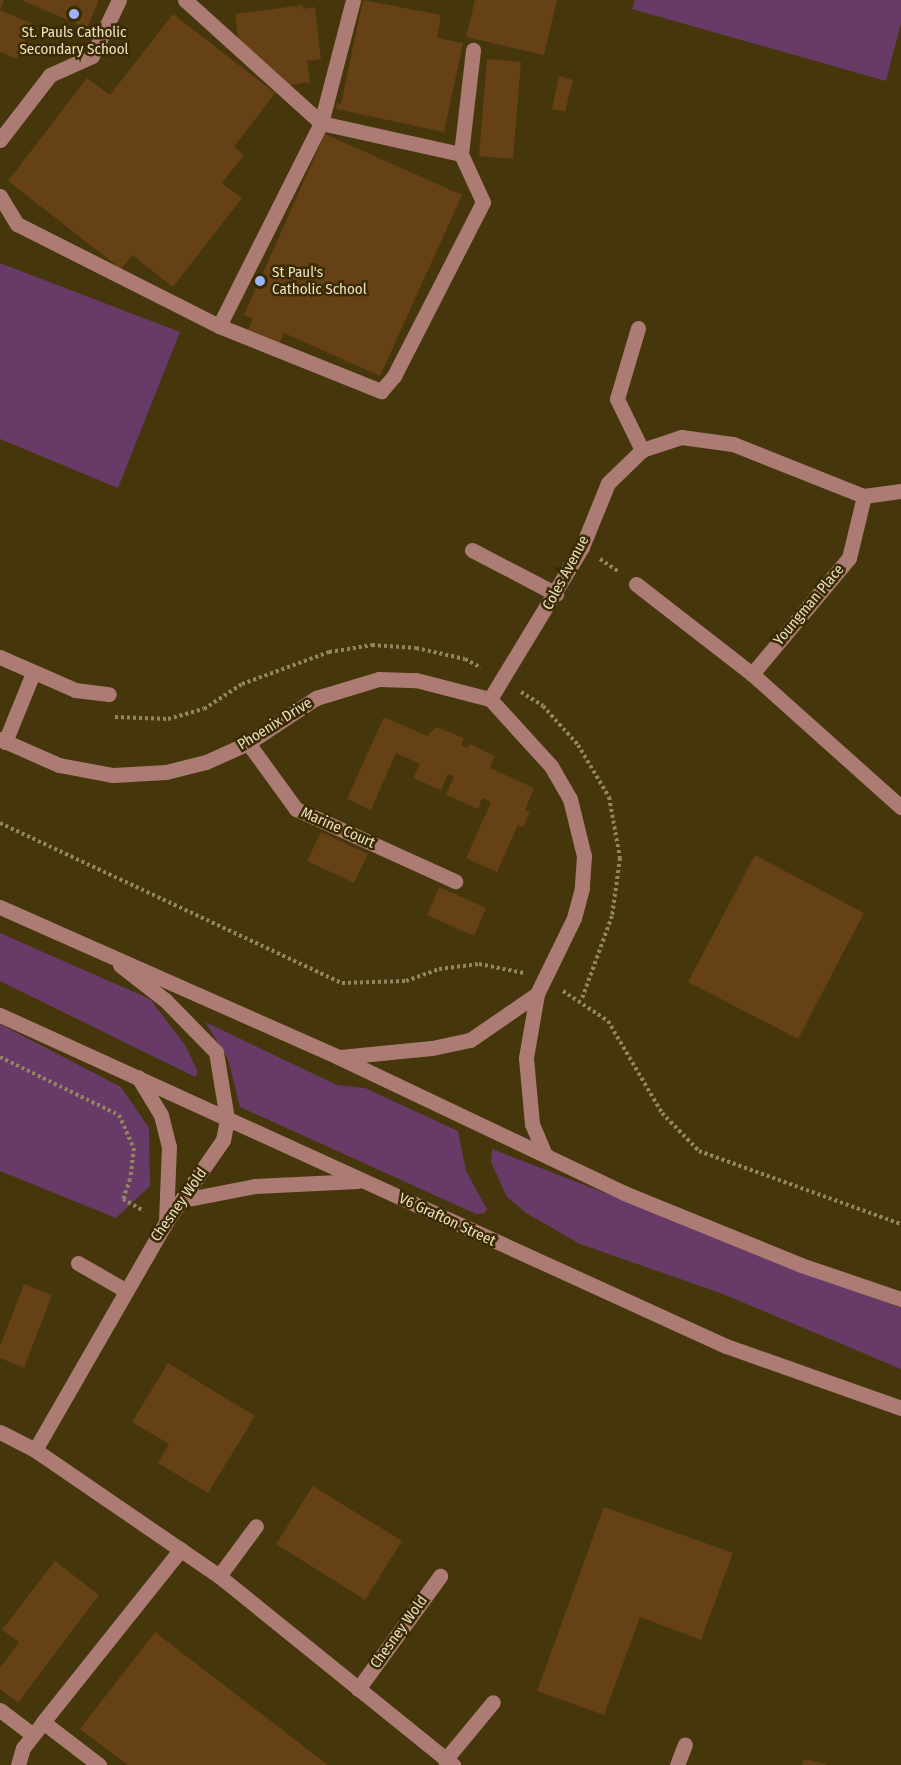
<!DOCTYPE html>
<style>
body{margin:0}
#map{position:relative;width:901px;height:1765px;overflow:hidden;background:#45360c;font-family:"Fira Sans Condensed",sans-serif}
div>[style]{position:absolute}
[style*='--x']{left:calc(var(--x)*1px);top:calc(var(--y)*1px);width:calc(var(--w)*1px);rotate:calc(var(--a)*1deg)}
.green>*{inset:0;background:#683a67}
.building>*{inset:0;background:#654115}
.path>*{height:4px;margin-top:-2px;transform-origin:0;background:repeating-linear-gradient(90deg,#928562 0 3px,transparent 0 6px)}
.minor>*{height:15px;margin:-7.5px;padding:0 7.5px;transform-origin:7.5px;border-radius:7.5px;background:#ab7b74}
.dots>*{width:16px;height:16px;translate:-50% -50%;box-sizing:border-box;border:3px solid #3a2b00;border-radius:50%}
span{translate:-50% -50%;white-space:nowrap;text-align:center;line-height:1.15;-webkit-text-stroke:5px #3a2b00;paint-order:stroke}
.poi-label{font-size:15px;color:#eadfc4}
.left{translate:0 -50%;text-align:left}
.street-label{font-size:15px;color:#eadfc4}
</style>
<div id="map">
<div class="green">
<i style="clip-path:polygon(635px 0,901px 0,901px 23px,886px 81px,632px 9px)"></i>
<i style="clip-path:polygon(0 263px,180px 332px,118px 488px,0 439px)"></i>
<i style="clip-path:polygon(0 933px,150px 999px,185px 1045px,198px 1072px,195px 1077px,0 981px)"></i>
<i style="clip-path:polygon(205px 1022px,337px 1085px,365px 1088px,458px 1131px,466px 1171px,487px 1209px,484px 1213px,476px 1214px,240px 1107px,228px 1059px)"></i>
<i style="clip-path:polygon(0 1024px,121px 1087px,149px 1128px,150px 1186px,116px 1218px,0 1171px)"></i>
<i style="clip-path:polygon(492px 1149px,901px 1308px,901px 1369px,723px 1294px,580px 1244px,526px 1213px,507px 1197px,491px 1162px)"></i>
</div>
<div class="building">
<i style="clip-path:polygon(0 0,4px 0,0 10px,33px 24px,17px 59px,0 52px)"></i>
<i style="clip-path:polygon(21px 0,99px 0,87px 28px)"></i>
<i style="clip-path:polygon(363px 0,441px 15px,437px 38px,463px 43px,444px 132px,336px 109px,337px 103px,341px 104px)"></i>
<i style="clip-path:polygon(475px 0,557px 0,544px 55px,466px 37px)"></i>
<i style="clip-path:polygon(303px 5px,303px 9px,315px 7px,321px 59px,307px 61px,310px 82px,290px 85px,234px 40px,238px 38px,235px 14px)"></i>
<i style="clip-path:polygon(173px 14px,275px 93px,234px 147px,244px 155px,222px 183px,242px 198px,173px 287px,132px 255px,121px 269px,8px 181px,87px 78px,110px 95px)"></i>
<i style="clip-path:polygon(487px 59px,521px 62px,513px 159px,479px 156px)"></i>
<i style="clip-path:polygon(559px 76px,573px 80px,565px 112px,552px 109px)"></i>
<i style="clip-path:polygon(325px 134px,462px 195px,380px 376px,284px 333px,278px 345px,247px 331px,253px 319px,244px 315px)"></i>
<i style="clip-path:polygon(384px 717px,427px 736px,436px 727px,464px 738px,461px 745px,467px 748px,470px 744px,495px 756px,490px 768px,534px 788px,525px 810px,530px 812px,523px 827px,518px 825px,497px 872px,466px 858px,491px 802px,482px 798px,478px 809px,446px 795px,454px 776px,448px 774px,441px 790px,413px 778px,420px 764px,396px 753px,371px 810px,347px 799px)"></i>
<i style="clip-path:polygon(321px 832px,368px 854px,354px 883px,307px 861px)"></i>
<i style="clip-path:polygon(755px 855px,864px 913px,798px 1039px,688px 982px)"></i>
<i style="clip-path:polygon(439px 887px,486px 908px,474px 936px,427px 915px)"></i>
<i style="clip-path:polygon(24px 1284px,52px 1295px,24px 1368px,0 1358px,0 1346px)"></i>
<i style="clip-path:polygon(168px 1363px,255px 1416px,208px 1493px,158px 1463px,169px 1444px,132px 1422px)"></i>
<i style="clip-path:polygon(313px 1486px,402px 1541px,365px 1600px,276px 1544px)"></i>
<i style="clip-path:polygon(604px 1507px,733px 1553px,701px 1640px,640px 1617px,604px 1715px,537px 1691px)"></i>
<i style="clip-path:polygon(55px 1561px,99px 1595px,18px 1703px,0 1689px,0 1668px,19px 1642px,2px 1630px)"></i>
<i style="clip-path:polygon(155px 1632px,328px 1765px,128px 1765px,80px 1729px)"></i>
<i style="clip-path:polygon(804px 1759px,826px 1764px,826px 1765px,802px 1765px)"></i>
</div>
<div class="path">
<i style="--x:600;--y:559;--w:23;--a:34"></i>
<i style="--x:521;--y:692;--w:26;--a:32"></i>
<i style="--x:543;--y:706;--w:52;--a:48.1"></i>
<i style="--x:578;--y:745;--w:61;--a:59.2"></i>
<i style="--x:609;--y:797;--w:62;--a:79.8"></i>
<i style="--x:620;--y:858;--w:59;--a:97.9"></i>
<i style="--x:612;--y:916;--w:90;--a:110"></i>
<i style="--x:115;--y:717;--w:53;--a:2.2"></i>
<i style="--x:168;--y:719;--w:37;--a:-16"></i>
<i style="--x:204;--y:709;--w:45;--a:-33.3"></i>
<i style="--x:242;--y:684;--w:93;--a:-20.2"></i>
<i style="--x:329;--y:652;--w:44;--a:-9.2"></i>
<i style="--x:372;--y:645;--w:44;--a:3.9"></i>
<i style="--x:416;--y:648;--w:50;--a:12.7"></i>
<i style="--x:465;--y:659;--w:18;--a:29"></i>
<i style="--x:0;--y:823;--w:378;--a:25.1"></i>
<i style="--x:342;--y:983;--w:64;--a:-1.8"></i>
<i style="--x:406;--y:981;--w:35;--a:-20"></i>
<i style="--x:439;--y:969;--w:40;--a:-7.1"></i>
<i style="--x:479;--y:964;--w:46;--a:11.3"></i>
<i style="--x:563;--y:991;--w:54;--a:33.7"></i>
<i style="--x:608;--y:1021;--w:107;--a:59.6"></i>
<i style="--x:662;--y:1113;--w:53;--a:45.8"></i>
<i style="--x:699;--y:1151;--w:215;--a:19.9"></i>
<i style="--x:0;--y:1057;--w:132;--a:26"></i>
<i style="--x:119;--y:1115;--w:36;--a:66"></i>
<i style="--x:134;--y:1148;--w:31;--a:97"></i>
<i style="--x:130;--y:1179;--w:21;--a:109"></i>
<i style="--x:123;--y:1199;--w:24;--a:30"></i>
</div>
<div class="minor">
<i style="--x:185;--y:0;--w:183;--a:42.1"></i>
<i style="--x:321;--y:123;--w:143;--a:12.5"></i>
<i style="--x:0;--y:140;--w:82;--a:-52.4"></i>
<i style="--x:50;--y:75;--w:46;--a:-24.3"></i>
<i style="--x:92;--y:56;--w:62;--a:-64.3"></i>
<i style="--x:0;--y:196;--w:33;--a:59"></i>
<i style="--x:17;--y:224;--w:226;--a:26.8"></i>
<i style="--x:219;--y:326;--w:175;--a:21.9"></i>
<i style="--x:381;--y:391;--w:20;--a:-49"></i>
<i style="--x:394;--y:376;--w:195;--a:-62.9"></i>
<i style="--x:483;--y:202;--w:53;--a:-114.6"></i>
<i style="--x:461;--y:154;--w:105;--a:-83.4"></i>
<i style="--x:219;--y:326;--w:227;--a:-63.3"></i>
<i style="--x:321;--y:123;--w:127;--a:-75.4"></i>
<i style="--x:638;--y:328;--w:74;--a:106.5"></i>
<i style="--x:617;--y:399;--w:57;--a:63.9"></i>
<i style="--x:472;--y:550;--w:95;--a:27.6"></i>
<i style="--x:636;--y:584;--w:147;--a:37.8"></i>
<i style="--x:752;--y:674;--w:200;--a:41.8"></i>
<i style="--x:0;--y:657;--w:82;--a:23.7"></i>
<i style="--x:75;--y:690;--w:34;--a:7"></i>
<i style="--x:752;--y:674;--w:151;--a:-50.1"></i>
<i style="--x:849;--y:558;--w:64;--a:-76.4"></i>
<i style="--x:490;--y:699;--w:178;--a:-58.8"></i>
<i style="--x:582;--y:547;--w:69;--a:-67.9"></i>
<i style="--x:608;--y:483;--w:47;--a:-44.1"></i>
<i style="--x:642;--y:450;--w:41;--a:-18.4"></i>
<i style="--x:681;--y:437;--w:52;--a:7.7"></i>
<i style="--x:733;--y:444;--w:141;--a:21.7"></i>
<i style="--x:864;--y:496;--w:37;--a:-8"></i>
<i style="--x:0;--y:739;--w:64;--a:23.8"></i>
<i style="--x:59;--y:765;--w:55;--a:10.5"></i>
<i style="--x:113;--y:775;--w:53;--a:-3.2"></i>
<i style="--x:166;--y:772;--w:41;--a:-14"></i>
<i style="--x:206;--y:762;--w:46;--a:-24.3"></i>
<i style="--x:248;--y:743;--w:82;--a:-33.5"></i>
<i style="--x:316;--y:698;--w:66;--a:-16.8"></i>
<i style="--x:379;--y:679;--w:37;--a:2"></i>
<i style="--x:416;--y:680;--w:76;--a:14.4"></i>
<i style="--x:490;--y:699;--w:91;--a:47.7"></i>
<i style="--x:551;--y:766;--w:38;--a:60"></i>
<i style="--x:570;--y:799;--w:59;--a:76.2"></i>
<i style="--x:584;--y:856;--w:32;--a:94"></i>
<i style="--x:582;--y:888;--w:31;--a:105"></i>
<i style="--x:574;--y:918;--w:85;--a:116"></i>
<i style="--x:537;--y:994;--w:65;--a:99.8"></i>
<i style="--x:526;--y:1058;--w:66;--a:84.8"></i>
<i style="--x:532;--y:1124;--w:30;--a:67"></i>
<i style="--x:5;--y:742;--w:74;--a:-67.9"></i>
<i style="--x:248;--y:743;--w:82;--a:54"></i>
<i style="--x:296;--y:809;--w:175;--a:24.4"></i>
<i style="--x:0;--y:907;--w:370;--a:23.9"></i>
<i style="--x:338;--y:1057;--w:317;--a:25.4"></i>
<i style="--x:624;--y:1193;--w:191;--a:22.1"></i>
<i style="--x:801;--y:1265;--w:106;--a:18.8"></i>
<i style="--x:0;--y:1015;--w:798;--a:24.51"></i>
<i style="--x:726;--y:1346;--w:186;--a:19.5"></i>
<i style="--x:340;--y:1057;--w:92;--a:-5.6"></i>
<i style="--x:432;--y:1048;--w:39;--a:-12"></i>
<i style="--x:470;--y:1040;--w:81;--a:-34.5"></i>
<i style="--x:138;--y:1077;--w:44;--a:58.8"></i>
<i style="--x:161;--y:1115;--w:32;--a:76"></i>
<i style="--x:169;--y:1146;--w:76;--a:92.3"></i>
<i style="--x:183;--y:1200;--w:73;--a:-11"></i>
<i style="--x:255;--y:1186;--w:103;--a:-2.8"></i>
<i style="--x:78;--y:1263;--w:54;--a:29.9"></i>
<i style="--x:0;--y:1432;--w:39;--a:27"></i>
<i style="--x:35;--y:1450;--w:223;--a:34.4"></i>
<i style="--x:219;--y:1576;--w:301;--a:38.9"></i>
<i style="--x:35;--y:1450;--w:263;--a:-60.1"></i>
<i style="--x:166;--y:1222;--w:100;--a:-55.2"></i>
<i style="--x:223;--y:1140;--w:21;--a:-79"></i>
<i style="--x:227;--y:1119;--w:68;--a:-99.3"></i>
<i style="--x:216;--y:1052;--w:73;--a:-134.4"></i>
<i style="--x:165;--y:1000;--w:57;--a:-142.1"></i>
<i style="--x:219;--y:1576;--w:62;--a:-53.5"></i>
<i style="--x:358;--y:1689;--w:140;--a:-54"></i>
<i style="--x:0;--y:1710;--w:41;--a:37.1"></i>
<i style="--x:43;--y:1722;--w:71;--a:37.5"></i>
<i style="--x:445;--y:1760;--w:75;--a:-50.4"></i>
<i style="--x:18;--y:1765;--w:18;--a:-74"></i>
<i style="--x:23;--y:1748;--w:33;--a:-52"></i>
<i style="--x:43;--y:1722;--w:221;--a:-51.4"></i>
<i style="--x:677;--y:1765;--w:22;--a:-69"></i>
</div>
<div class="dots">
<i style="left:74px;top:14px;background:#9ab5fd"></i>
<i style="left:260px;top:281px;background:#9ab5fd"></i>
</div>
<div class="poi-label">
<span style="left:74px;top:41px">St. Pauls Catholic<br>Secondary School</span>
<span class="left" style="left:272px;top:281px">St Paul's<br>Catholic School</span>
</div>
<div class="street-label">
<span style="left:566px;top:573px;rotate:-62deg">Coles Avenue</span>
<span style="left:809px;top:605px;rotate:-50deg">Youngman Place</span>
<span style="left:275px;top:724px;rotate:-32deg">Phoenix Drive</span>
<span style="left:338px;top:828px;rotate:24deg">Marine Court</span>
<span style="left:179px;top:1205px;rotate:-55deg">Chesney Wold</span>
<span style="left:447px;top:1220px;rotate:25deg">V6 Grafton Street</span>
<span style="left:399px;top:1632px;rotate:-54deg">Chesney Wold</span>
</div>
</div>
